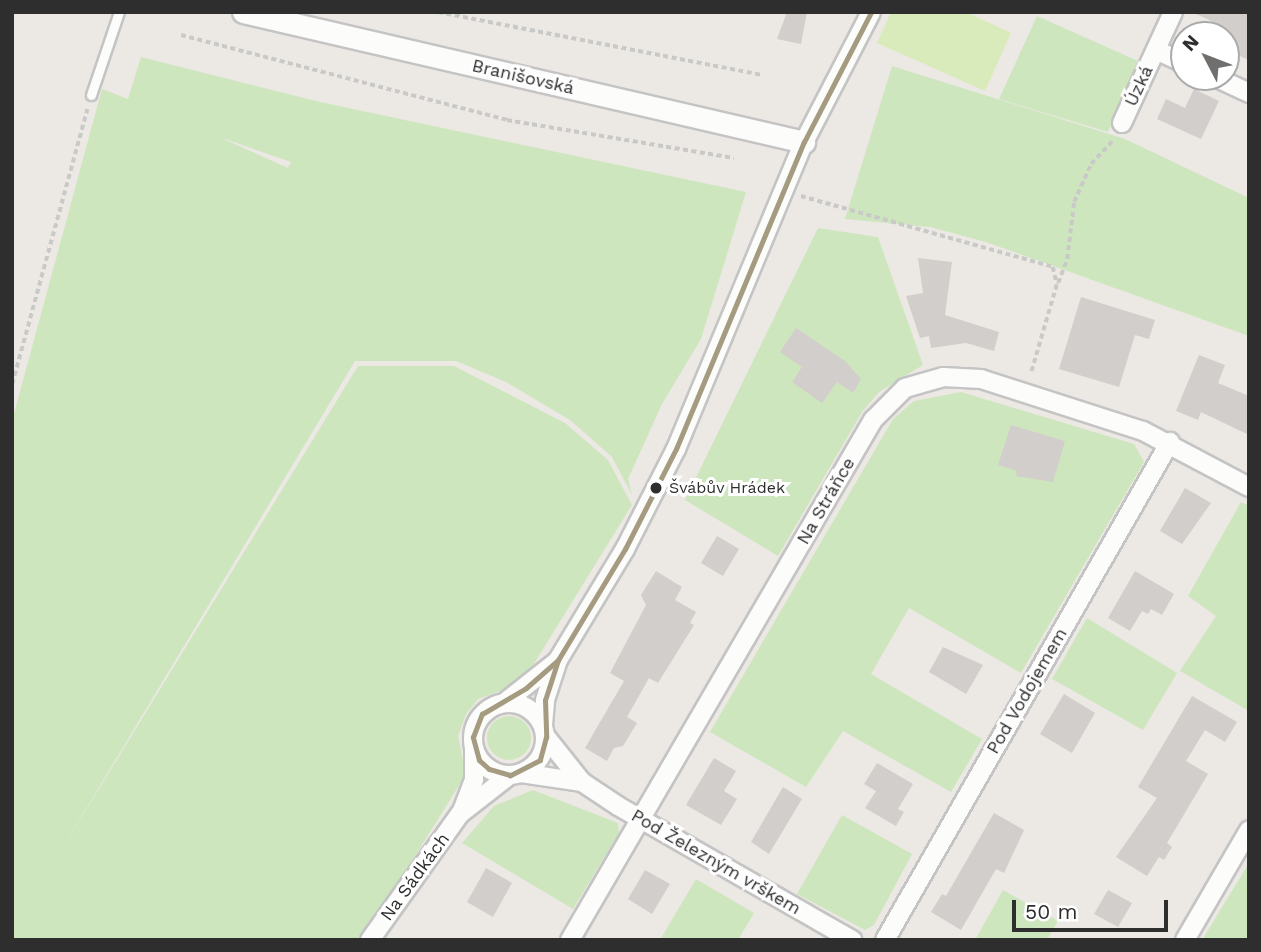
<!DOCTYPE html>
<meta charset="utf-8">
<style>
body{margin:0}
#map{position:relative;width:1261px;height:952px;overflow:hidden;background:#ece8e4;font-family:"Work Sans",sans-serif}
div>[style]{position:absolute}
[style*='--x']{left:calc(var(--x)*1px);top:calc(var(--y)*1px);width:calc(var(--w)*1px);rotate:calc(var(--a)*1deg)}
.green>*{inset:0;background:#cee6be}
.round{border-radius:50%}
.pitch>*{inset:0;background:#d9eabb}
.building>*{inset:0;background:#d1cecb}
.path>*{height:3.5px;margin-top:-1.75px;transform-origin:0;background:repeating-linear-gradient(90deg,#c9c9c8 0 5px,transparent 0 8.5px)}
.roads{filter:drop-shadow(2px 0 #c5c4c5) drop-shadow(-2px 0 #c5c4c5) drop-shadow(0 2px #c5c4c5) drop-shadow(0 -2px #c5c4c5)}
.service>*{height:9px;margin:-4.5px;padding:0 4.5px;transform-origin:4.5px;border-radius:4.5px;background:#fcfcfb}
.minor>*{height:18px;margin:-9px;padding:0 9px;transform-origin:9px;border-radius:9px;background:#fcfcfb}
.minor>.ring{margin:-9px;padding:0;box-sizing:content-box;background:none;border:18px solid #fcfcfb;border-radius:50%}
.tertiary>*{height:21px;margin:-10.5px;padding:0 10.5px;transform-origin:10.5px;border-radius:10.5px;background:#fcfcfb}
.bus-1>*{height:5px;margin:-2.5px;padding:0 2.5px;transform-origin:2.5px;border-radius:2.5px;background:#a59b80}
.dots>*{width:19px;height:19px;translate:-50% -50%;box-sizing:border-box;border:4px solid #fff;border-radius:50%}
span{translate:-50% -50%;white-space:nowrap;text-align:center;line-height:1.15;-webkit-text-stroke:6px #fff;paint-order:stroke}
.bus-label{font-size:16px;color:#2e2e2e}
.left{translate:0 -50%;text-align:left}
.street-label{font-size:18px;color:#2e2e2e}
.frame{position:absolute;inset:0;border:14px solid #2e2e2e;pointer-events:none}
.north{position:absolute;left:1170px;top:21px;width:70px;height:70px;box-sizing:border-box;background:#fff;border:2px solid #ababab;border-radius:50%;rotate:312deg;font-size:19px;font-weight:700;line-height:28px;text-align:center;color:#2e2e2e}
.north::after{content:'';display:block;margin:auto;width:24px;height:32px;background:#706f6e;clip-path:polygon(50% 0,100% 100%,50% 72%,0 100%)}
.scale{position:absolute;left:1012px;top:900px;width:156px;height:32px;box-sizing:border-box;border:4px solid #2e2e2e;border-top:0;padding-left:9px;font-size:21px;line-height:24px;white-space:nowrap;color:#2e2e2e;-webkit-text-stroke:5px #fff;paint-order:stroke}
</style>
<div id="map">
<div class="green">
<i style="clip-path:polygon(1037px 16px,1138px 61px,1108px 132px,999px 99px)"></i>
<i style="clip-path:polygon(evenodd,141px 57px,320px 102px,746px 192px,701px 339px,662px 404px,628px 479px,632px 495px,612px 457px,570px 420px,506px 382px,456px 361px,355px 361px,59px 854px,358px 366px,454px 366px,565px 423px,608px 460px,632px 505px,522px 683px,478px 699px,466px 714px,458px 736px,466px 774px,363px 940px,12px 940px,12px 421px,102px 89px,128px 99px,141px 57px,219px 137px,291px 162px,288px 168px,219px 137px)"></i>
<i style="clip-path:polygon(892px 66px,1125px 139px,1249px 198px,1249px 336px,986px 242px,930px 227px,845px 219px)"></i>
<i style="clip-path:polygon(818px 228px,878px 237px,923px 365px,879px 392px,862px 412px,778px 556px,685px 500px)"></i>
<i style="clip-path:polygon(961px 392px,1134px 444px,1144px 462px,1021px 673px,909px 608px,871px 674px,982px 739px,951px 792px,843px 731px,806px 787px,710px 732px,893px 419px,914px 401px)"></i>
<i style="clip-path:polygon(1241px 502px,1249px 506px,1249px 711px,1180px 671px,1216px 616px,1188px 596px)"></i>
<i style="clip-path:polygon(1087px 618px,1177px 673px,1143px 730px,1052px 679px)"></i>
<i class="round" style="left:487px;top:716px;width:44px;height:44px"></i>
<i style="clip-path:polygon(533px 790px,618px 823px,619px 833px,573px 909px,462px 843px,494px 806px)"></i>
<i style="clip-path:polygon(842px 815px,912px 854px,874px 925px,865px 930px,797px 894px)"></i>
<i style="clip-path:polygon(1249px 863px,1249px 940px,1202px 940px)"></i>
<i style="clip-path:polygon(696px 879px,754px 913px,738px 940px,660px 940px)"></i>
<i style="clip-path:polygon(1003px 890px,1058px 921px,1047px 940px,975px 940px)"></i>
</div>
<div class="pitch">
<i style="clip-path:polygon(891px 12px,966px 12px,1011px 33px,985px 91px,877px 43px)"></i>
</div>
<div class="building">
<i style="clip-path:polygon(787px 12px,807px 12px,801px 44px,777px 39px)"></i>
<i style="clip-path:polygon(1192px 12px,1249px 12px,1249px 60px,1226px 50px,1226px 35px,1218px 35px,1222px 26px)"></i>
<i style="clip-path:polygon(1194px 89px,1219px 101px,1201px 139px,1157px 119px,1166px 99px,1185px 108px)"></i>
<i style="clip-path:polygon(918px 258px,952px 262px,945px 315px,999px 332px,994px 351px,966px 343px,931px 348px,929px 336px,920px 338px,906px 296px,923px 293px)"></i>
<i style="clip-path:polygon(1081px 297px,1155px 320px,1149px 339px,1135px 335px,1119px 387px,1059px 369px)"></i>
<i style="clip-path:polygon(796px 328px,845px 361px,861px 379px,853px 393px,837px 382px,822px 403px,792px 382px,802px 367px,780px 352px)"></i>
<i style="clip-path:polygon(1199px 355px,1225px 365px,1218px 383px,1249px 396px,1249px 435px,1201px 412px,1198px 420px,1176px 411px)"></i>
<i style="clip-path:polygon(1011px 425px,1065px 441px,1053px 482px,1016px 476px,1017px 471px,998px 465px)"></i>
<i style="clip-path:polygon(1185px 488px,1211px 503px,1182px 544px,1160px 531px)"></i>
<i style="clip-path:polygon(717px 536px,739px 549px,723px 576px,701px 563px)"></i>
<i style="clip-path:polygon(656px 571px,682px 587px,675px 600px,696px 612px,690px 623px,694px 625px,658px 683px,649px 678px,627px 717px,637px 723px,623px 746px,614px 748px,607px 761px,585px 748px,624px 681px,610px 673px,646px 605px,641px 595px)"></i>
<i style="clip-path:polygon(1135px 571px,1174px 594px,1162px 615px,1151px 609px,1148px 614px,1142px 611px,1130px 631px,1108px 618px)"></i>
<i style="clip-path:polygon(943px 647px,983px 665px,966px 694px,929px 672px)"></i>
<i style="clip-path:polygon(1064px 694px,1095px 713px,1072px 753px,1040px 734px)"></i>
<i style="clip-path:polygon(1192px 696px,1237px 722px,1225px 742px,1205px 730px,1186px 761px,1208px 774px,1167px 843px,1172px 847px,1164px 860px,1159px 857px,1147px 876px,1116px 857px,1157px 798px,1138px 787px)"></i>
<i style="clip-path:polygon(714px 758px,736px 771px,724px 791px,737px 799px,721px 825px,686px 805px)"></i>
<i style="clip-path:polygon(877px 763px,913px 784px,898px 809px,904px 812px,896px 826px,865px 808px,876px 791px,864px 784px)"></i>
<i style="clip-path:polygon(783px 787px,802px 799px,769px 854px,751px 842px)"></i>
<i style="clip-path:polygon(994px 813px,1024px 830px,1004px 873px,996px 869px,961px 930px,931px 912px,942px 894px,946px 896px)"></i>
<i style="clip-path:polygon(486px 868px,512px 883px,493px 917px,467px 902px)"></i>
<i style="clip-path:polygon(645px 870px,670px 884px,652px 914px,628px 899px)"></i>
<i style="clip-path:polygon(1108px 890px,1132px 903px,1118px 927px,1094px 914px)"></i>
</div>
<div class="path">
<i style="--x:438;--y:12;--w:331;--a:11"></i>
<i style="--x:181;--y:35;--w:337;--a:14.6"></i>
<i style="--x:507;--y:120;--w:230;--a:9.5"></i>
<i style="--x:801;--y:196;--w:262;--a:15.7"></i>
<i style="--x:1053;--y:267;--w:18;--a:77"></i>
<i style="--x:1057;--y:285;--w:93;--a:106.3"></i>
<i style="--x:1058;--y:283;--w:26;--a:-69"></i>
<i style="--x:1067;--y:259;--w:57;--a:-83"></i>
<i style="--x:1074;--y:202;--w:42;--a:-65.9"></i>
<i style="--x:1091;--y:164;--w:33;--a:-47"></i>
<i style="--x:12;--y:384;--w:285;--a:-74.7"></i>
</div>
<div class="roads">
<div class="service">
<i style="--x:91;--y:95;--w:88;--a:-71.4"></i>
</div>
<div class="minor">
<i style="--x:1156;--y:50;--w:31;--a:25"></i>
<i style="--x:1215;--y:77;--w:38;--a:25"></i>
<i style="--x:1122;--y:123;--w:122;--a:-65.3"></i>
<i class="ring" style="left:473px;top:703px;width:54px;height:54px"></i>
<i style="--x:504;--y:703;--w:66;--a:-38.3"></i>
<i style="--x:543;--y:725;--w:25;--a:-85"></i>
<i style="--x:545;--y:700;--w:42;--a:-72"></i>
<i style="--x:558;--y:660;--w:130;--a:-58.9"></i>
<i style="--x:625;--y:549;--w:112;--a:-63"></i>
<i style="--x:676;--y:449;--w:333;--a:-67.4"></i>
<i style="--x:804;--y:142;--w:146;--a:-62.7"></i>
<i style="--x:546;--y:737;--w:58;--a:51.3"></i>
<i style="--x:582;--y:782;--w:43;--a:33.7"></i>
<i style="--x:618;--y:806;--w:270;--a:29.8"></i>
<i style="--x:521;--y:773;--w:62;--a:8.4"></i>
<i style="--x:462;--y:811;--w:34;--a:-69"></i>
<i style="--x:474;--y:779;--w:29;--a:-90"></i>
<i style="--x:370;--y:940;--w:155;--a:-54.5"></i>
<i style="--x:460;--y:814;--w:63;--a:-38"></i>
<i style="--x:570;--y:940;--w:602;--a:-59.77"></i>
<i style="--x:873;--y:420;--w:45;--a:-45"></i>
<i style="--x:905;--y:388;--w:40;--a:-16"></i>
<i style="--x:943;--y:377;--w:38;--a:3"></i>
<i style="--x:981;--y:379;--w:170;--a:17.8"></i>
<i style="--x:1143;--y:431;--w:120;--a:27.8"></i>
<i style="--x:885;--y:940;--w:574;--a:-60.22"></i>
<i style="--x:1185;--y:940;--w:127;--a:-59.8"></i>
</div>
<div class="tertiary">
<i style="--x:243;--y:12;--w:576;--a:13.05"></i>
</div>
</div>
<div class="bus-1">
<i style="--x:558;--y:660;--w:42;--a:108"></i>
<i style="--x:545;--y:700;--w:37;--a:88"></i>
<i style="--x:546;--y:737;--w:24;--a:105"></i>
<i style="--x:540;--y:760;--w:34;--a:153"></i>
<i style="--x:510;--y:775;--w:22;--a:-164"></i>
<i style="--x:489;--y:769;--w:13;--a:-138"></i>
<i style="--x:479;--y:760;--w:24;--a:-105"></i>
<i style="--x:473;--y:737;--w:25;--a:-69"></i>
<i style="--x:482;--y:714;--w:51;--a:-30.6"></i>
<i style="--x:526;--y:688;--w:43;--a:-41.2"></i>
<i style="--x:558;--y:660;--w:130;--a:-58.9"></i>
<i style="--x:625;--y:549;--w:112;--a:-63"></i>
<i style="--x:676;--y:449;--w:333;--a:-67.4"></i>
<i style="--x:804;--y:142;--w:146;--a:-62.7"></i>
</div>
<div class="dots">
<i style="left:656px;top:488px;background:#2e2e2e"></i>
</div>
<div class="bus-label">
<span class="left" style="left:669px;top:488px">Švábův Hrádek</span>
</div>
<div class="street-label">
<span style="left:523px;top:77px;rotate:13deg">Branišovská</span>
<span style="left:1139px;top:86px;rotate:-65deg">Úzká</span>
<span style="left:826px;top:501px;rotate:-60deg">Na Stráňce</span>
<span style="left:1027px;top:691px;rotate:-60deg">Pod Vodojemem</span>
<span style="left:716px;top:862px;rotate:30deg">Pod Železným vrškem</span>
<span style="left:415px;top:877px;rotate:-54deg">Na Sádkách</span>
</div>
<div class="frame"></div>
<div class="north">N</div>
<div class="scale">50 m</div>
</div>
